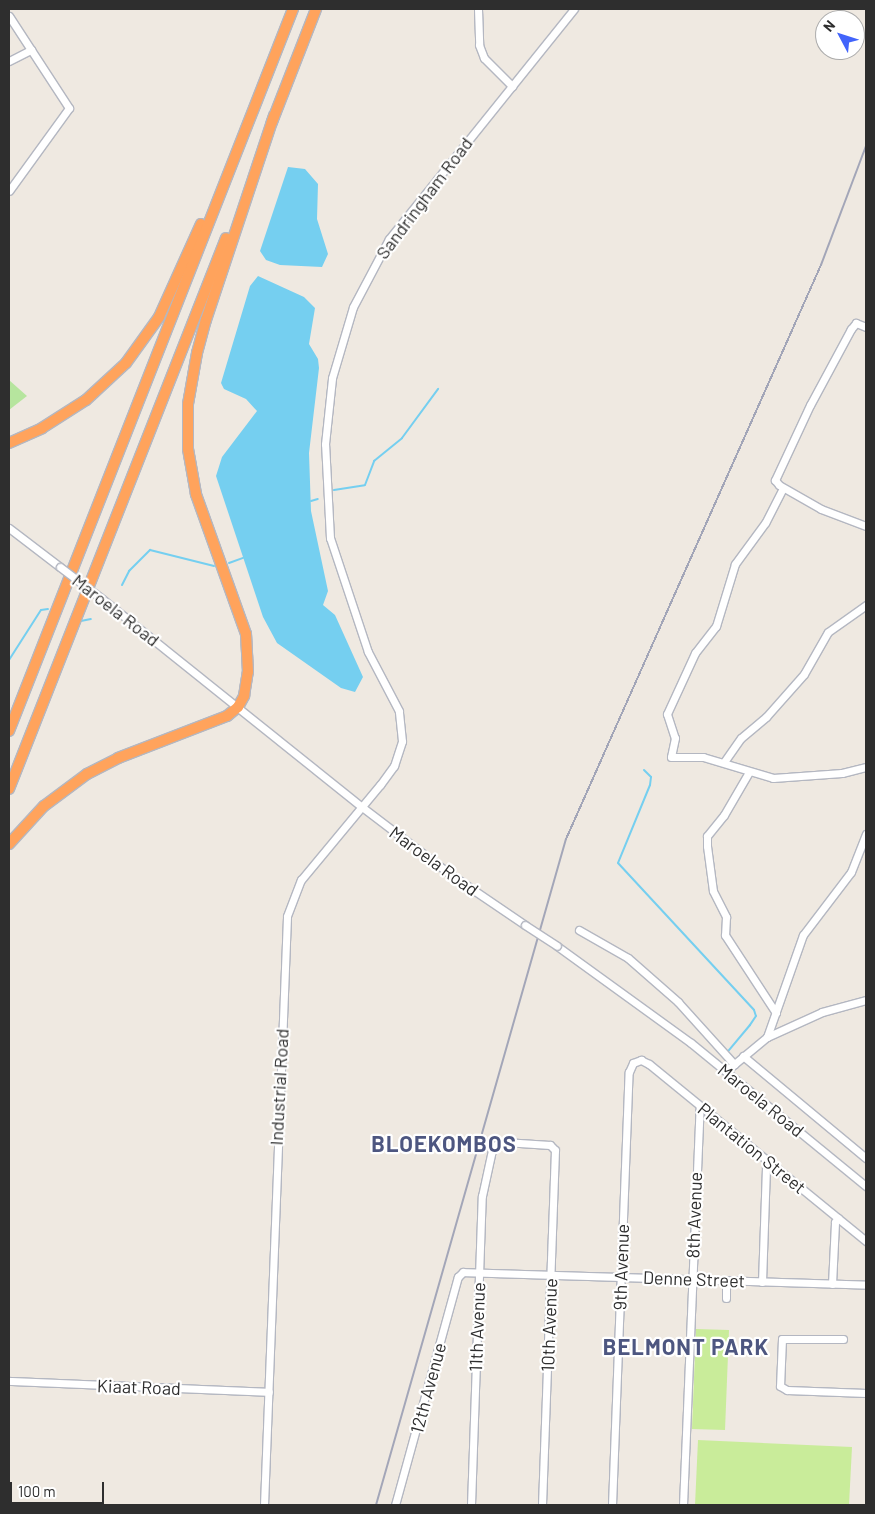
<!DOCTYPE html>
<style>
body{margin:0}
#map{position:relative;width:875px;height:1514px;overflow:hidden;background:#efe9e1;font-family:Barlow,sans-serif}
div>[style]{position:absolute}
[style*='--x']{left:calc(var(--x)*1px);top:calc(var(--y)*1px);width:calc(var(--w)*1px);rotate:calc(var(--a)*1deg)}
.green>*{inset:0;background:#b6e59e}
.pitch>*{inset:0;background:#c9ec9a}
.water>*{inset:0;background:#75cff0}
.stream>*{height:2px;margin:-1px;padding:0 1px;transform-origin:1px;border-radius:1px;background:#75cff0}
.roads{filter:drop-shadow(1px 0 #b4b7c1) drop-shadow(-1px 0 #b4b7c1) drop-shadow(0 1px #b4b7c1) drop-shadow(0 -1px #b4b7c1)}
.minor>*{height:7px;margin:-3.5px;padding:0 3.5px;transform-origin:3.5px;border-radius:3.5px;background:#fff}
.highway>*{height:10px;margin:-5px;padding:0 5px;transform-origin:5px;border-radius:5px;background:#ffa35c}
.rail>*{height:2px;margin:-1px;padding:0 1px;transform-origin:1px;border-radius:1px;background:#a3a6b8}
.bridges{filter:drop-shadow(1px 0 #b4b7c1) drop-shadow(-1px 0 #b4b7c1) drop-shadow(0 1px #b4b7c1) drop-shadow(0 -1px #b4b7c1)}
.minor-bridge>*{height:7px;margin:-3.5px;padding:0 3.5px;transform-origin:3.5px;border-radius:3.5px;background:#fff}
span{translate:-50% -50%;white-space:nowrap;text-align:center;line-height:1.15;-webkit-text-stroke:4.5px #fff;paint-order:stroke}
.street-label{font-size:18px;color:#2e2e2e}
.district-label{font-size:22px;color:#4d5680;font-weight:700;letter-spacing:1px}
.frame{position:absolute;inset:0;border:10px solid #2e2e2e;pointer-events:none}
.north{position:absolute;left:815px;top:10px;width:50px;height:50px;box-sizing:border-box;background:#fff;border:1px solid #ababab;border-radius:50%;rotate:310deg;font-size:14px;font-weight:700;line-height:20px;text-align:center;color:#2e2e2e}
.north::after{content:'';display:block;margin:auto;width:18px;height:22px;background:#4264fb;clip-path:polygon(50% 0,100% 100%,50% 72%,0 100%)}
.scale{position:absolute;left:10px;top:1482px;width:94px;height:22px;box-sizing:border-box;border:2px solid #2e2e2e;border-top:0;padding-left:6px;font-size:15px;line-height:18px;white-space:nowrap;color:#2e2e2e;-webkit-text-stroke:4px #fff;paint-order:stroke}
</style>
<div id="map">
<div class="green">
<i style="clip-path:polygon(9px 380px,27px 396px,9px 410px)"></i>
</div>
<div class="pitch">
<i style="clip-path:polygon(696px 1329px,729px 1330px,725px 1430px,692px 1429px)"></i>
<i style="clip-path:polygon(698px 1440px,852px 1447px,849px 1505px,695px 1505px)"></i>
</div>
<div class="water">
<i style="clip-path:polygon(288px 167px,305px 169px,318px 184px,317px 219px,328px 254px,322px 267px,280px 265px,266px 260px,260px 251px)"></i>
<i style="clip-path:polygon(258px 276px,304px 297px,315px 308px,309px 344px,318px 359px,319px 368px,309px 453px,311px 511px,328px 591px,323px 605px,335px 615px,363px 677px,355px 692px,341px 688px,277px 643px,263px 617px,216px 476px,222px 457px,257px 411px,246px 399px,224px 389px,221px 383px,250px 286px)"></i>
</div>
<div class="stream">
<i style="--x:334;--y:490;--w:31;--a:-9"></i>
<i style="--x:365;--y:485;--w:26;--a:-69"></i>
<i style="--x:374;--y:461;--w:36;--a:-39"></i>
<i style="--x:402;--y:438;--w:61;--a:-53.7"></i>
<i style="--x:311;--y:501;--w:7;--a:-16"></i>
<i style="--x:229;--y:563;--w:15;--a:-20"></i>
<i style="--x:122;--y:585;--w:16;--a:-63"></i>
<i style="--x:129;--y:571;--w:30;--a:-45"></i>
<i style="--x:150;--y:550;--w:66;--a:14"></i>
<i style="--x:81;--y:621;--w:10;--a:-11"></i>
<i style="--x:9;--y:660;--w:59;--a:-57.4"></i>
<i style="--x:41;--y:610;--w:7;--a:-8"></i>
<i style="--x:644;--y:770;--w:10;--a:45"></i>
<i style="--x:651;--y:777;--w:8;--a:97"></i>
<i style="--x:650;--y:785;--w:84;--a:112.3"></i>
<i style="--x:618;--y:863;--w:200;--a:47.2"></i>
<i style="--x:754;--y:1010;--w:6;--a:72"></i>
<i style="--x:756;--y:1016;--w:11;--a:124"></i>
<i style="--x:750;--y:1025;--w:35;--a:130"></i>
</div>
<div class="roads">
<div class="minor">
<i style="--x:478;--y:9;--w:36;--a:88"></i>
<i style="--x:479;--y:45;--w:14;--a:69"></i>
<i style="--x:484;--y:58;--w:40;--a:45"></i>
<i style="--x:9;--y:16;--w:110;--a:56.9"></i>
<i style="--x:69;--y:108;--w:102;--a:125.9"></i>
<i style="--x:9;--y:61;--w:25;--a:-27"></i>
<i style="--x:866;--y:327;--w:11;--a:-158"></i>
<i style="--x:856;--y:323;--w:8;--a:130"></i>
<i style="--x:851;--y:329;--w:86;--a:118.3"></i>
<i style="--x:810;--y:405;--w:83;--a:115"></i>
<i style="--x:775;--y:480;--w:6;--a:51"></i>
<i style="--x:779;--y:485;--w:48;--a:29.7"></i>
<i style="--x:821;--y:509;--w:48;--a:20.7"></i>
<i style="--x:783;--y:488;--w:39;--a:117"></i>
<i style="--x:765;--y:523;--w:51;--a:126.2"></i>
<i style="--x:735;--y:564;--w:65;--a:107"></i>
<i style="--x:716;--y:626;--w:34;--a:128"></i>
<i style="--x:695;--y:653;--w:67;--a:114.7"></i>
<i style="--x:667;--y:714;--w:25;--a:72"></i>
<i style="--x:675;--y:738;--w:19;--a:102"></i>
<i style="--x:671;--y:757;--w:32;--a:0"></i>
<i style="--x:703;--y:757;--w:73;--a:16.7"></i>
<i style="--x:773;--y:778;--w:69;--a:-4.1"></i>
<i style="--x:842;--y:773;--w:25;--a:-14"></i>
<i style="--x:9;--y:528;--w:64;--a:37.4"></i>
<i style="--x:101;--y:598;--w:334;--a:38.7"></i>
<i style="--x:362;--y:807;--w:111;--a:37.3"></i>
<i style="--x:450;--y:874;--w:91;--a:34.2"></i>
<i style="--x:724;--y:762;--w:29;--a:-55"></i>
<i style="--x:741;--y:738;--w:33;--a:-40"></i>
<i style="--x:766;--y:717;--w:57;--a:-48.5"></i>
<i style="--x:804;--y:674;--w:48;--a:-60.3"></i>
<i style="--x:828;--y:632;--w:47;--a:-35.4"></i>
<i style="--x:749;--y:772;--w:50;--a:120.2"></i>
<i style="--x:724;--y:815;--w:27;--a:129"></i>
<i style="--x:707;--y:836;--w:10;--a:90"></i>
<i style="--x:707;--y:846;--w:45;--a:82.4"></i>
<i style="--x:713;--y:891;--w:29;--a:63"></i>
<i style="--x:726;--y:917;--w:18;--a:93"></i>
<i style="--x:725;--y:935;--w:93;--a:56.8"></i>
<i style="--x:579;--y:930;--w:56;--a:29.7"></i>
<i style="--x:628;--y:958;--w:67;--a:41.3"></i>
<i style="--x:678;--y:1002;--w:84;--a:47.9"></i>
<i style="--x:557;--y:946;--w:165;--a:35.9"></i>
<i style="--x:691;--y:1043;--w:226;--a:39.3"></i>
<i style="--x:767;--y:1037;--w:108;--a:-70.6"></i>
<i style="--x:803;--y:935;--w:79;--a:-52.7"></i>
<i style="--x:851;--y:872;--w:41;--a:-68.5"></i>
<i style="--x:743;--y:1056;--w:160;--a:39.7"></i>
<i style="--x:726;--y:1071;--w:53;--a:-39.7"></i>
<i style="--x:767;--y:1037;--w:60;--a:-24.4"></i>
<i style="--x:822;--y:1012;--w:46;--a:-15.3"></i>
<i style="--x:762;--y:1282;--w:115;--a:-88"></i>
<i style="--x:766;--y:1167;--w:6;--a:-59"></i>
<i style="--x:832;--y:1284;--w:62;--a:-87.2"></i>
<i style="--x:835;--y:1222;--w:5;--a:-53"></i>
<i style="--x:726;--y:1298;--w:18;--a:-90"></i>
<i style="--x:843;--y:1339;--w:61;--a:180"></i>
<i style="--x:782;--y:1339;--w:47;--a:92.4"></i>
<i style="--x:780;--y:1386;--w:8;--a:30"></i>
<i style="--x:787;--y:1390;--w:79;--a:2.2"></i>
<i style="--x:9;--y:1381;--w:260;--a:2.4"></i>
<i style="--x:264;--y:1505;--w:589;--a:-87.76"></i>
<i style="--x:287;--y:916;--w:39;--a:-69"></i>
<i style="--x:301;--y:880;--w:124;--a:-50.3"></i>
<i style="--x:380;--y:785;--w:24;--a:-54"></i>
<i style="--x:394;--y:766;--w:26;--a:-72"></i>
<i style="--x:402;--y:741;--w:30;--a:-96"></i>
<i style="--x:399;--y:711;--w:67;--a:-117.7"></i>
<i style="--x:368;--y:652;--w:120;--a:-108.4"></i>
<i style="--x:330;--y:538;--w:94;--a:-93"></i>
<i style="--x:325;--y:444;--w:66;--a:-83.9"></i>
<i style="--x:332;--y:378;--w:74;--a:-73.5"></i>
<i style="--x:353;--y:307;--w:77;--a:-62.1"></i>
<i style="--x:389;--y:239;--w:295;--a:-51.2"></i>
<i style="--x:395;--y:1505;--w:237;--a:-74.6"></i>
<i style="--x:458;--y:1277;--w:7;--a:-45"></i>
<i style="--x:463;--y:1272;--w:403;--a:1.8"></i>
<i style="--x:471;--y:1505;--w:309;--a:-88"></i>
<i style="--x:482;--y:1196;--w:47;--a:-77.7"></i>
<i style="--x:492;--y:1150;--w:6;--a:-51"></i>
<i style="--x:496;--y:1145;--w:9;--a:-21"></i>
<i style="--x:504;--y:1142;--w:46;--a:3.7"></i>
<i style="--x:550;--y:1145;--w:7;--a:45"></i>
<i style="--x:555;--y:1150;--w:355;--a:92.1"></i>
<i style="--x:612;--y:1505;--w:433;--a:-87.8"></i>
<i style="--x:629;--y:1072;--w:10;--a:-66"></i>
<i style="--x:633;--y:1063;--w:9;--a:-21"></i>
<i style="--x:641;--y:1060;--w:9;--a:27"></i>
<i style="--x:649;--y:1064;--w:280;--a:39.2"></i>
<i style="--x:683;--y:1505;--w:399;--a:-87.6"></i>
</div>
<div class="highway">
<i style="--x:272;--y:122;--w:121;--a:-68.7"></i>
<i style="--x:9;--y:443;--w:36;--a:-24"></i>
<i style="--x:42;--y:428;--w:52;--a:-32.5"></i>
<i style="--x:86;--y:400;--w:54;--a:-42.8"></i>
<i style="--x:126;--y:363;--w:57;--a:-54.3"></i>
<i style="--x:159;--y:317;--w:102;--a:-65.7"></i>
<i style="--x:9;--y:731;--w:776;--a:-68.53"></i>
<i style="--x:9;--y:789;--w:592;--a:-68.5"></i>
<i style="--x:9;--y:844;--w:52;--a:-47.4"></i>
<i style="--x:44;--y:806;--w:54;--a:-36.7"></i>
<i style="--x:87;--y:774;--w:35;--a:-27"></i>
<i style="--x:118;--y:758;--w:117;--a:-21.1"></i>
<i style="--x:227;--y:716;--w:14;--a:-39"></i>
<i style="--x:238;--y:707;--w:13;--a:-61"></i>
<i style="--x:244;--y:696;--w:24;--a:-81"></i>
<i style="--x:248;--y:672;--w:38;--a:-93"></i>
<i style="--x:246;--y:634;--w:149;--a:-109.7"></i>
<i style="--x:196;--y:494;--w:46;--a:-100.1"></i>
<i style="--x:188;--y:449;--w:45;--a:-90"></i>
<i style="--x:188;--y:404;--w:52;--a:-80"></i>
<i style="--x:197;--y:353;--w:34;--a:-75"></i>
<i style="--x:206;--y:320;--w:215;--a:-71.6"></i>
</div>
</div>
<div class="rail">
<i style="--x:376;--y:1505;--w:693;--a:-74.08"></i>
<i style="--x:566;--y:839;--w:628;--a:-66.05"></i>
<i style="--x:821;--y:265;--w:127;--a:-69.3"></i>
</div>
<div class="bridges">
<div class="minor-bridge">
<i style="--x:60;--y:567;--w:51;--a:37.1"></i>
<i style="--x:525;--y:925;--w:38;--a:33"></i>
</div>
</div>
<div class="street-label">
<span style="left:424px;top:198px;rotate:-53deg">Sandringham Road</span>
<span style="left:116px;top:610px;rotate:38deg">Maroela Road</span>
<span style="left:434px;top:861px;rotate:36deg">Maroela Road</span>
<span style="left:279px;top:1087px;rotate:-87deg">Industrial Road</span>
<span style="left:761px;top:1100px;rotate:39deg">Maroela Road</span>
<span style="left:752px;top:1148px;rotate:39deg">Plantation Street</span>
<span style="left:694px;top:1215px;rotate:-88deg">8th Avenue</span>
<span style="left:621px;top:1267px;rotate:-88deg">9th Avenue</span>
<span style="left:694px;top:1279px;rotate:2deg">Denne Street</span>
<span style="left:549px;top:1325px;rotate:-88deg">10th Avenue</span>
<span style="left:477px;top:1327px;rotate:-88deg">11th Avenue</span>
<span style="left:139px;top:1387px;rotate:2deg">Kiaat Road</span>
<span style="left:428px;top:1388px;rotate:-75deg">12th Avenue</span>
</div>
<div class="district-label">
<span style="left:444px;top:1144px">BLOEKOMBOS</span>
<span style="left:686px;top:1347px">BELMONT PARK</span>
</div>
<div class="frame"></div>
<div class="north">N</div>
<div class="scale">100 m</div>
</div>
